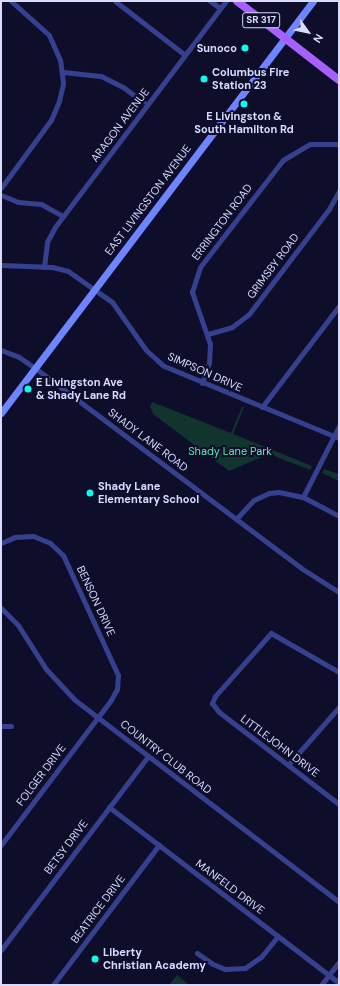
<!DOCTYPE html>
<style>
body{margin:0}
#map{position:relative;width:340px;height:986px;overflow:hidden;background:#0e0e2b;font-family:"DM Sans",sans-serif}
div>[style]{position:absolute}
.green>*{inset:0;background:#11352e}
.street>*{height:5px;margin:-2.5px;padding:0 2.5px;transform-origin:2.5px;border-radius:2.5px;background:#35418e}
.secondary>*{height:7px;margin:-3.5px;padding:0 3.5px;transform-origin:3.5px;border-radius:3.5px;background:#6f84ff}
.primary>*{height:8px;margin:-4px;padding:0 4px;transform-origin:4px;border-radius:4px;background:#a75fff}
.dots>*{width:11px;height:11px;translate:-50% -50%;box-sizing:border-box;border:2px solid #0e0e2b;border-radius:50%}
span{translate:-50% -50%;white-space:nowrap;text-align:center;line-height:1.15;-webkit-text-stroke:4px #0e0e2b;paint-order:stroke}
.shield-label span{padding:1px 3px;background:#0e0e2b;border:1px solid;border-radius:3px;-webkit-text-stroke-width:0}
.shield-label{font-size:10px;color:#d8daff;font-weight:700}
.poi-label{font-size:11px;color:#d8daff;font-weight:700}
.right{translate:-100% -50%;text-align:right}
.left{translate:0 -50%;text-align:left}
.street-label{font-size:11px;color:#d8daff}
.park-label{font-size:11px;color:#58ebad}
.frame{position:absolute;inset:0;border:2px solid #d8daff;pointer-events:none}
.north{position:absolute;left:288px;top:12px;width:40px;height:40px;-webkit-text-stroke:3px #0e0e2b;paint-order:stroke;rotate:123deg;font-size:11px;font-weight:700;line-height:16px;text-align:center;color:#d8daff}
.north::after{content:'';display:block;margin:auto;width:14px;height:18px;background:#d8daff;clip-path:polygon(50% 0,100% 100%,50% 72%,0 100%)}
</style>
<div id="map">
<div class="green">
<i style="clip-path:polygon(152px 402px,231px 433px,242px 407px,244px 407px,233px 434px,312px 466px,310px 470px,269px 454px,229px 471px,153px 414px,150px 406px)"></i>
<i style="clip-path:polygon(324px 469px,339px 474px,339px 481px,322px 473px)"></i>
<i style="clip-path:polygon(177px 975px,189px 985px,169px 985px)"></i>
</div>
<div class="street">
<i style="left:115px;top:1px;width:88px;rotate:37.6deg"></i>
<i style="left:210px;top:1px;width:12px;rotate:35deg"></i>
<i style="left:63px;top:72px;width:38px;rotate:6deg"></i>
<i style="left:101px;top:76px;width:25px;rotate:27deg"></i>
<i style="left:123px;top:87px;width:30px;rotate:37deg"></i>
<i style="left:1px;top:188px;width:84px;rotate:-53.7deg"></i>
<i style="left:51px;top:120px;width:21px;rotate:-67deg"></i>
<i style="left:59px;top:101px;width:18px;rotate:-77deg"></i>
<i style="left:63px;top:83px;width:23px;rotate:-97deg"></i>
<i style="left:60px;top:60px;width:27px;rotate:-114deg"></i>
<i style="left:49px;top:35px;width:51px;rotate:-138.2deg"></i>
<i style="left:1px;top:195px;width:18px;rotate:22deg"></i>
<i style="left:18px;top:202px;width:23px;rotate:5deg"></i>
<i style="left:41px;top:204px;width:25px;rotate:29deg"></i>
<i style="left:1px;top:265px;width:51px;rotate:2.2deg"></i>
<i style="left:52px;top:267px;width:16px;rotate:14deg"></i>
<i style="left:68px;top:271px;width:54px;rotate:35.2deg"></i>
<i style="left:112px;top:302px;width:59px;rotate:54.7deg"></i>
<i style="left:146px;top:350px;width:24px;rotate:42deg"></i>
<i style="left:164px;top:366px;width:189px;rotate:22.4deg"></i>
<i style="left:44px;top:267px;width:25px;rotate:-83deg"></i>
<i style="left:47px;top:242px;width:17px;rotate:-62deg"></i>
<i style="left:55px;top:227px;width:283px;rotate:-52.9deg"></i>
<i style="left:208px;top:334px;width:25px;rotate:-16deg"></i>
<i style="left:232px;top:327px;width:21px;rotate:-37deg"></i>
<i style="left:249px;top:314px;width:132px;rotate:-52.7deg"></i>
<i style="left:329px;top:209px;width:21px;rotate:-61deg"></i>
<i style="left:1px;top:350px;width:19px;rotate:21deg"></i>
<i style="left:19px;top:357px;width:19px;rotate:35deg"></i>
<i style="left:35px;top:368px;width:333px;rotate:36.9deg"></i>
<i style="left:301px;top:568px;width:45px;rotate:32.3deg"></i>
<i style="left:202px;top:383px;width:21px;rotate:-71deg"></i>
<i style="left:209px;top:363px;width:19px;rotate:-87deg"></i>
<i style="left:210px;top:344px;width:55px;rotate:-109.1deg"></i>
<i style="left:192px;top:292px;width:26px;rotate:-72deg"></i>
<i style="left:200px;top:267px;width:135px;rotate:-52.2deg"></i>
<i style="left:283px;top:160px;width:31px;rotate:-31deg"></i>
<i style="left:310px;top:144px;width:29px"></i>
<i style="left:262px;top:407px;width:127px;rotate:-52.7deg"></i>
<i style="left:303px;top:497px;width:80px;rotate:-63.1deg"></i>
<i style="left:236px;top:519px;width:26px;rotate:-47deg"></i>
<i style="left:254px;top:500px;width:17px;rotate:-25deg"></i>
<i style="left:269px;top:493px;width:10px;rotate:-6deg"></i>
<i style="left:279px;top:492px;width:25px;rotate:12deg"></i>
<i style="left:303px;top:497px;width:41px;rotate:27.8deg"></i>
<i style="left:1px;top:543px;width:15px;rotate:-23deg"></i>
<i style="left:15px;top:537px;width:18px;rotate:-3deg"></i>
<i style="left:33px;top:536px;width:18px;rotate:22deg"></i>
<i style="left:50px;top:543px;width:18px;rotate:43deg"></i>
<i style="left:63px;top:555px;width:132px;rotate:65.4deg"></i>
<i style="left:118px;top:675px;width:14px;rotate:94deg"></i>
<i style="left:117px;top:689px;width:13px;rotate:119deg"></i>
<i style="left:111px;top:700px;width:182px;rotate:127.2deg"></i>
<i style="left:1px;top:608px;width:24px;rotate:45deg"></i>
<i style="left:18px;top:625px;width:52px;rotate:57.5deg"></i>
<i style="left:46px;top:669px;width:42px;rotate:46.9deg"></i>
<i style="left:75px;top:700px;width:332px;rotate:37.4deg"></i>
<i style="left:339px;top:672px;width:78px;rotate:-150.2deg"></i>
<i style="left:271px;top:633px;width:84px;rotate:131.6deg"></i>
<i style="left:215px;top:696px;width:8px;rotate:113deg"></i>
<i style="left:212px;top:703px;width:11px;rotate:52deg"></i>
<i style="left:219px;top:712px;width:151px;rotate:37.5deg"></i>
<i style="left:1px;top:726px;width:10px"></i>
<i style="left:288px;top:765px;width:77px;rotate:-48.7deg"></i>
<i style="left:109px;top:807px;width:290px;rotate:37.4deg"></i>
<i style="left:1px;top:950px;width:243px;rotate:-52.8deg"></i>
<i style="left:197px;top:953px;width:19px;rotate:35deg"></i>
<i style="left:213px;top:964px;width:13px;rotate:23deg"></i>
<i style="left:225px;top:969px;width:20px;rotate:-3deg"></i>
<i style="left:245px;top:968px;width:19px;rotate:-35deg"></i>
<i style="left:261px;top:957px;width:27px;rotate:-51deg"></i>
<i style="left:53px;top:985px;width:176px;rotate:-52.9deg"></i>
<i style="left:321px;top:985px;width:29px;rotate:-52deg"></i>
</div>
<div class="secondary">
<i style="left:1px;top:413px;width:517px;rotate:-52.86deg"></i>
</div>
<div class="primary">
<i style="left:237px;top:1px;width:129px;rotate:37.8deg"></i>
</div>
<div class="dots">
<i style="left:245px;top:48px;background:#04ffed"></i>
<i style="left:204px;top:79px;background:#04ffed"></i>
<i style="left:244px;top:104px;background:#04ffed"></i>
<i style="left:28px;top:389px;background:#04ffed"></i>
<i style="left:90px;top:493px;background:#04ffed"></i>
<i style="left:95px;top:959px;background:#04ffed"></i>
</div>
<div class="shield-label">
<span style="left:261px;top:20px">SR 317</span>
</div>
<div class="poi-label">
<span class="right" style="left:237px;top:48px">Sunoco</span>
<span class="left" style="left:212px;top:79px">Columbus Fire<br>Station 23</span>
<span style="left:244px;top:123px">E Livingston &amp;<br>South Hamilton Rd</span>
<span class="left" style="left:36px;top:389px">E Livingston Ave<br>&amp; Shady Lane Rd</span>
<span class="left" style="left:98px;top:493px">Shady Lane<br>Elementary School</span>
<span class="left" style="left:103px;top:959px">Liberty<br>Christian Academy</span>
</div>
<div class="street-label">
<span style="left:120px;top:125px;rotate:-53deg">ARAGON AVENUE</span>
<span style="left:148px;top:200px;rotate:-53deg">EAST LIVINGSTON AVENUE</span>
<span style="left:222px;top:222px;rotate:-53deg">ERRINGTON ROAD</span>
<span style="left:273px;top:266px;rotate:-53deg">GRIMSBY ROAD</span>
<span style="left:205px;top:372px;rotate:24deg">SIMPSON DRIVE</span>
<span style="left:148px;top:440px;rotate:37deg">SHADY LANE ROAD</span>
<span style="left:96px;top:601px;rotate:65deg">BENSON DRIVE</span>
<span style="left:280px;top:746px;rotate:37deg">LITTLEJOHN DRIVE</span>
<span style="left:166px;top:757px;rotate:38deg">COUNTRY CLUB ROAD</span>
<span style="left:41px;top:775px;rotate:-53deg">FOLGER DRIVE</span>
<span style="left:66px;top:847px;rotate:-53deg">BETSY DRIVE</span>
<span style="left:230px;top:887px;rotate:37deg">MANFELD DRIVE</span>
<span style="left:98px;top:909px;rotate:-53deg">BEATRICE DRIVE</span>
</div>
<div class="park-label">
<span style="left:230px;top:451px">Shady Lane Park</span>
</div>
<div class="frame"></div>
<div class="north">N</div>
</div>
